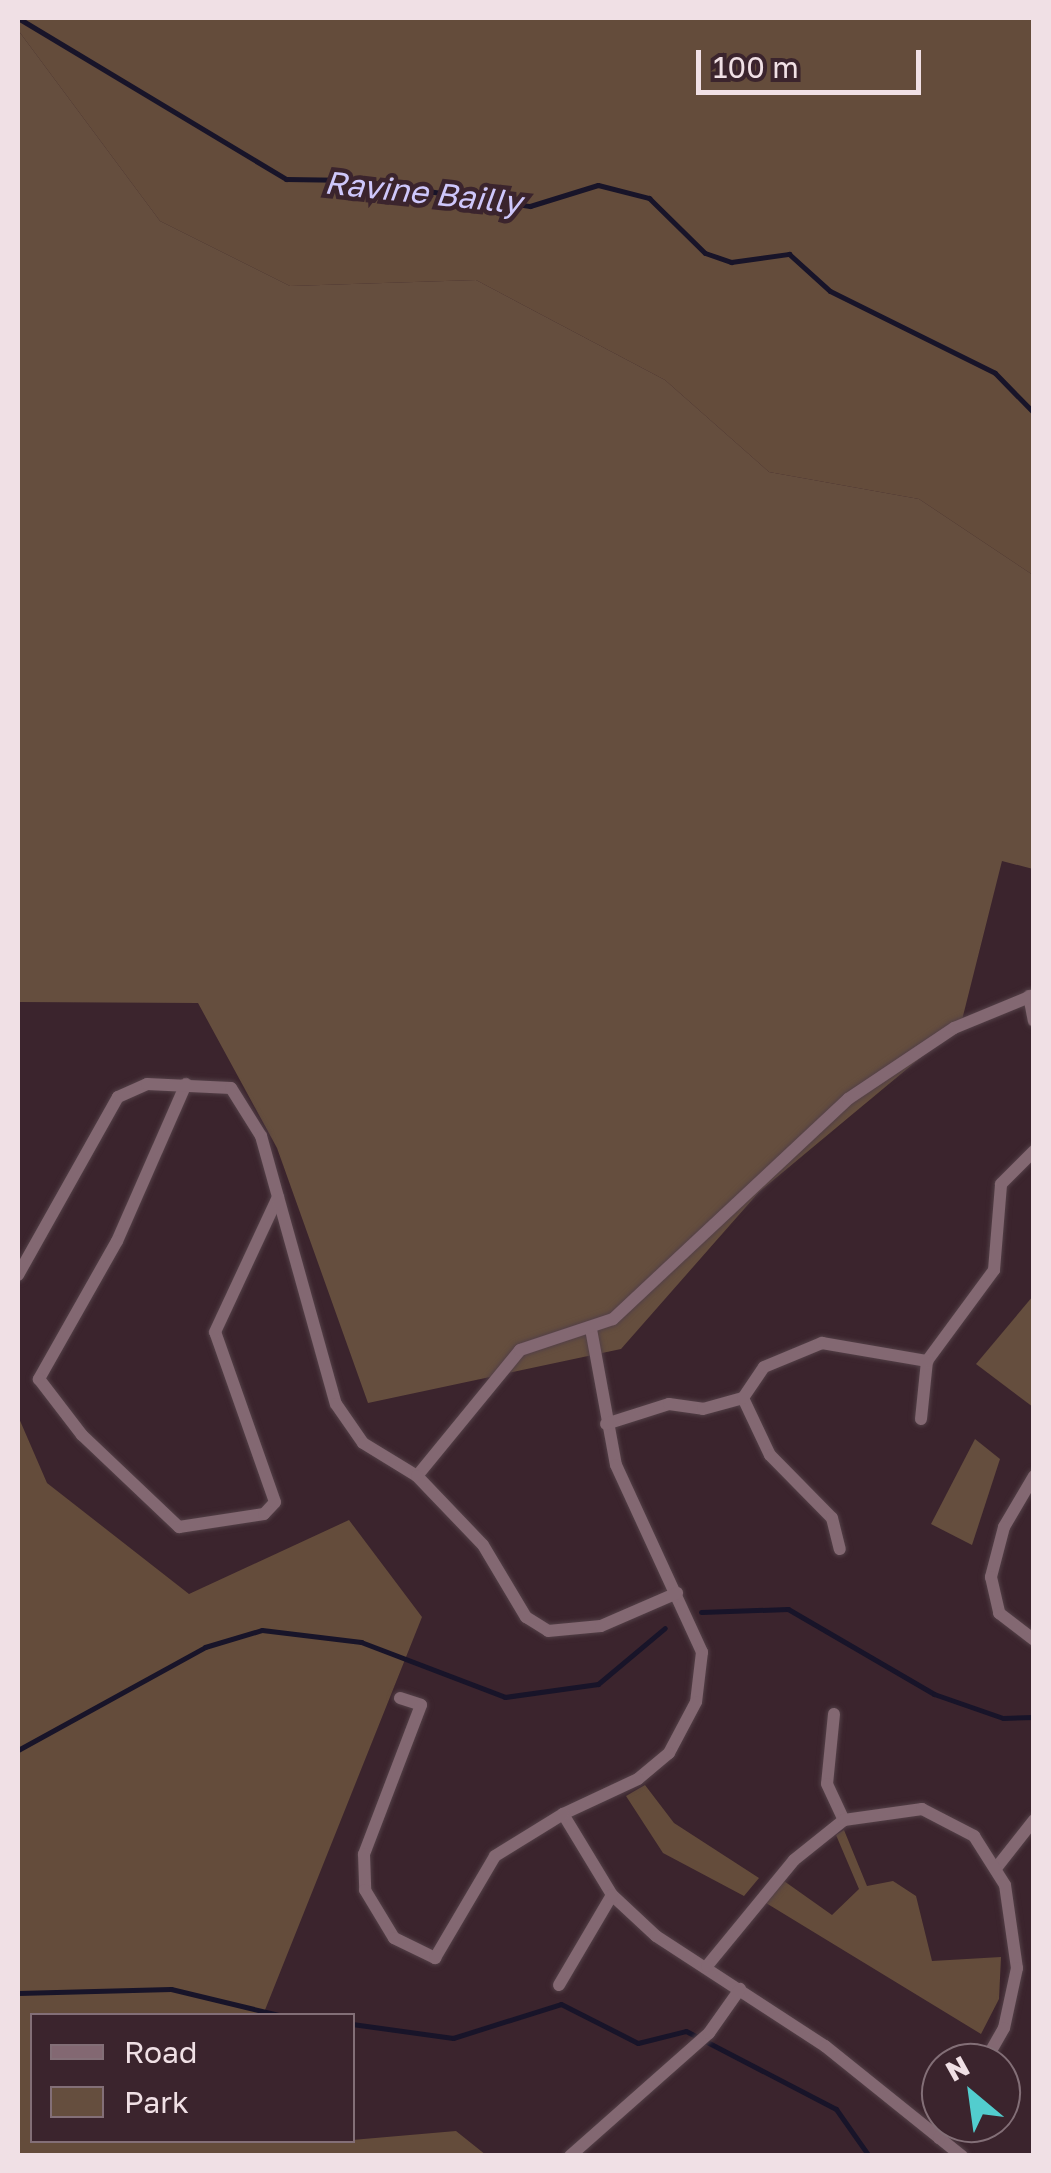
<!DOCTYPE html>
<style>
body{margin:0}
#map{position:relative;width:1051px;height:2173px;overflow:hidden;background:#3b242d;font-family:"Golos Text",sans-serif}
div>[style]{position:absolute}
.green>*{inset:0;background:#654e3e}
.forest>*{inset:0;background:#644c3b}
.stream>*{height:5px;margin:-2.5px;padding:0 2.5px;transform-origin:2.5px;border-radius:2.5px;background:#181429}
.roads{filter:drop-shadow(0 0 2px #534047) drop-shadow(0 0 2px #534047)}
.minor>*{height:12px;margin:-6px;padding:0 6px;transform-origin:6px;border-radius:6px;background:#836872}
span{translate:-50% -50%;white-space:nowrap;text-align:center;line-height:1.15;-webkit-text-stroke:9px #3b242d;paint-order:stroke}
.water-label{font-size:32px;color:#cec7fb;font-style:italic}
.frame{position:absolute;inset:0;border:20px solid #f0e0e5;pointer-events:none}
.legend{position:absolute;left:30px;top:2013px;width:325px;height:130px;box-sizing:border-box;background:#3b242d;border:2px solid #836f77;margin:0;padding:12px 18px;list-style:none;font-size:30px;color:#f0e0e5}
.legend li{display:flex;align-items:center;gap:20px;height:50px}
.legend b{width:50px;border:2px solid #836f77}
.north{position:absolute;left:921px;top:2043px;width:100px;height:100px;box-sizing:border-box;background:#3b242d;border:2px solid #836f77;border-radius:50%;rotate:331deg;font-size:28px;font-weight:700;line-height:40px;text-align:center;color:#f0e0e5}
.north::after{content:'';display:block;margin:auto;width:35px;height:45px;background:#52cdce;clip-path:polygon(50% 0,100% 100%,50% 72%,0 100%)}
.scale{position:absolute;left:696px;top:50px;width:225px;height:45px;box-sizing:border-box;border:5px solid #f0e0e5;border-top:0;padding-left:12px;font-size:30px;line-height:35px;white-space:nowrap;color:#f0e0e5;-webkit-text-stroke:8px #3b242d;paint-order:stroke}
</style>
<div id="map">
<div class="green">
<i style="clip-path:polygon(18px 30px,160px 221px,290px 286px,476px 280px,665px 380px,769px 472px,919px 499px,1033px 575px,1033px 869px,1002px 861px,961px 1024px,759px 1192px,621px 1349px,368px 1403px,277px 1148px,198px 1003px,18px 1002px)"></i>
<i style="clip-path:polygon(1033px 1296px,1033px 1407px,976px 1364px)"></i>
<i style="clip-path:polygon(975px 1439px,1000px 1459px,972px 1545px,931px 1524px)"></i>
</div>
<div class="forest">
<i style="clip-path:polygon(18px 18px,1033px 18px,1033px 575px,919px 499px,769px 472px,665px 380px,476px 280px,290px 286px,160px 221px,18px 30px)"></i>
<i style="clip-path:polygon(18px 1416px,47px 1483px,189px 1594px,349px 1520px,422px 1617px,263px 2015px,32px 2016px,32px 2140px,352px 2140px,456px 2131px,486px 2155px,18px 2155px)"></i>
<i style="clip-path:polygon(645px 1785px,674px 1823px,759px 1878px,744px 1896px,663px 1853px,626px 1796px)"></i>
<i style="clip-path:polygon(844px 1830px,867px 1886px,893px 1881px,916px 1896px,932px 1961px,1001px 1957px,999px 1999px,981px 2034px,766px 1903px,784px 1881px,832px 1915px,859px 1889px,836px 1835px)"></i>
</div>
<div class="stream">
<i style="left:18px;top:18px;width:313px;rotate:31deg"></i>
<i style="left:286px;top:179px;width:67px;rotate:0.9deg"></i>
<i style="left:353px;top:180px;width:179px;rotate:8.4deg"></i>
<i style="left:530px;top:206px;width:71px;rotate:-17.2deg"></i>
<i style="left:598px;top:185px;width:53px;rotate:14.3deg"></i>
<i style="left:649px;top:198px;width:78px;rotate:44.5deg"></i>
<i style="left:705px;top:253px;width:28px;rotate:19deg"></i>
<i style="left:731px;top:262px;width:59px;rotate:-7.9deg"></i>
<i style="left:789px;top:254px;width:55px;rotate:42.1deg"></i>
<i style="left:830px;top:291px;width:184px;rotate:26.4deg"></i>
<i style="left:995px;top:373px;width:56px;rotate:45.7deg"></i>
<i style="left:701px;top:1612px;width:87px;rotate:-2deg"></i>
<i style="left:788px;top:1609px;width:169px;rotate:30.2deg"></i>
<i style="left:934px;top:1694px;width:73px;rotate:19.2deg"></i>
<i style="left:1003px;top:1718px;width:31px;rotate:-2deg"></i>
<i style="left:18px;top:1750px;width:213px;rotate:-28.8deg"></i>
<i style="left:205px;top:1647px;width:59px;rotate:-16.6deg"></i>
<i style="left:262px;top:1630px;width:100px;rotate:6.9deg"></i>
<i style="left:361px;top:1642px;width:154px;rotate:20.9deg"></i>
<i style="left:505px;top:1697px;width:94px;rotate:-8deg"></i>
<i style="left:598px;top:1684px;width:87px;rotate:-39.9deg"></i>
<i style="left:18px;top:1993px;width:153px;rotate:-1.5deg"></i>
<i style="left:171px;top:1989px;width:115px;rotate:13.6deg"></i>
<i style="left:352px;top:2024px;width:102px;rotate:7.9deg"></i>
<i style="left:453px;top:2038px;width:113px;rotate:-17.5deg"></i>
<i style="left:561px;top:2004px;width:86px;rotate:26.9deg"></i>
<i style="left:638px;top:2043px;width:49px;rotate:-14deg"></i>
<i style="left:686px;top:2031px;width:169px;rotate:27.5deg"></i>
<i style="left:836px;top:2109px;width:57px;rotate:54.9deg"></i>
</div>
<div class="roads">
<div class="minor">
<i style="left:1029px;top:996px;width:25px;rotate:79deg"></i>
<i style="left:186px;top:1084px;width:171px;rotate:113.7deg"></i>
<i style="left:117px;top:1241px;width:159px;rotate:119.5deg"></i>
<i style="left:39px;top:1379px;width:71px;rotate:52.5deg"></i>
<i style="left:82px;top:1435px;width:134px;rotate:43.5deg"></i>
<i style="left:179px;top:1527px;width:86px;rotate:-8.7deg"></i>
<i style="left:264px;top:1514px;width:16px;rotate:-47deg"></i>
<i style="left:275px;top:1502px;width:180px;rotate:-109.4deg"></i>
<i style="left:215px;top:1332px;width:149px;rotate:-65deg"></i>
<i style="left:18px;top:1275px;width:204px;rotate:-60.7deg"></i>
<i style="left:118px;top:1097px;width:32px;rotate:-24deg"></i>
<i style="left:147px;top:1084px;width:84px;rotate:2.7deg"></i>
<i style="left:231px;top:1088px;width:57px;rotate:58deg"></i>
<i style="left:261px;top:1136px;width:278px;rotate:74.4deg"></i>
<i style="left:336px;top:1404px;width:47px;rotate:55.3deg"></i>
<i style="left:363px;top:1443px;width:63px;rotate:31.4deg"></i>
<i style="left:591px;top:1329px;width:138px;rotate:79.6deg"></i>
<i style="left:616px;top:1465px;width:206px;rotate:65.3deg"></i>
<i style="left:702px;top:1652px;width:50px;rotate:96.8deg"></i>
<i style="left:696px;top:1702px;width:58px;rotate:117.9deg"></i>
<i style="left:669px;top:1753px;width:40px;rotate:140deg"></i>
<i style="left:638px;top:1779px;width:83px;rotate:155deg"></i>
<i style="left:563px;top:1814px;width:95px;rotate:58.8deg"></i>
<i style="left:612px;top:1895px;width:60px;rotate:43deg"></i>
<i style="left:656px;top:1936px;width:202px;rotate:33.1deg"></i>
<i style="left:825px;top:2046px;width:176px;rotate:38.8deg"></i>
<i style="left:743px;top:1398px;width:63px;rotate:64.7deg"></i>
<i style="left:770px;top:1455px;width:88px;rotate:45.5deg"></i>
<i style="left:832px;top:1518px;width:32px;rotate:76deg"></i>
<i style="left:921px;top:1419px;width:58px;rotate:-84.1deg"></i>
<i style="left:927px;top:1361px;width:113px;rotate:-53.6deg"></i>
<i style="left:994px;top:1270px;width:86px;rotate:-85.3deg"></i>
<i style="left:1001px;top:1184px;width:47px;rotate:-45deg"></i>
<i style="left:606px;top:1424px;width:66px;rotate:-17.6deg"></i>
<i style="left:669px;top:1404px;width:34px;rotate:8deg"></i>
<i style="left:703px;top:1409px;width:41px;rotate:-15.4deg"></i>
<i style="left:743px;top:1398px;width:37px;rotate:-56deg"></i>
<i style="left:764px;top:1367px;width:63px;rotate:-22.5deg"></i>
<i style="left:822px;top:1343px;width:107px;rotate:9.7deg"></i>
<i style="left:417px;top:1476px;width:163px;rotate:-50.7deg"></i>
<i style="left:520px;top:1350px;width:98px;rotate:-18.4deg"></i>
<i style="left:613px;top:1319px;width:322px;rotate:-43.1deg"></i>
<i style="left:848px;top:1099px;width:128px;rotate:-33.8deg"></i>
<i style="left:954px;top:1028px;width:87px;rotate:-22.4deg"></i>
<i style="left:417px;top:1476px;width:95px;rotate:46.3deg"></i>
<i style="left:483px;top:1545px;width:84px;rotate:59.2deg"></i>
<i style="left:526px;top:1617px;width:26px;rotate:32deg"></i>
<i style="left:548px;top:1631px;width:53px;rotate:-5.4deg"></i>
<i style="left:601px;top:1626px;width:83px;rotate:-23.5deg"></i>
<i style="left:1034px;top:1476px;width:59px;rotate:120.5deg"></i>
<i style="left:1004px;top:1527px;width:52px;rotate:104.6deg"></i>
<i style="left:991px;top:1577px;width:37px;rotate:77deg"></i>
<i style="left:999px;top:1613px;width:44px;rotate:37.6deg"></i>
<i style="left:400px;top:1698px;width:22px;rotate:18deg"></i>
<i style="left:421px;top:1705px;width:160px;rotate:110.9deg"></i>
<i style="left:364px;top:1854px;width:36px;rotate:88deg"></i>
<i style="left:365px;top:1890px;width:56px;rotate:58.9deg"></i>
<i style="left:394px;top:1938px;width:46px;rotate:26deg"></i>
<i style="left:435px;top:1958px;width:118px;rotate:-59.5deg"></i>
<i style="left:495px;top:1856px;width:80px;rotate:-31.7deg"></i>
<i style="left:834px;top:1714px;width:70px;rotate:95.7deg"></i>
<i style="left:827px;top:1784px;width:40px;rotate:65deg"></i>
<i style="left:997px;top:1867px;width:60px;rotate:-51.8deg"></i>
<i style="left:707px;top:1966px;width:137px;rotate:-50.6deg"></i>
<i style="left:794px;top:1860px;width:64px;rotate:-38.7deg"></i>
<i style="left:844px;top:1820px;width:79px;rotate:-8deg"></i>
<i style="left:922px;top:1809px;width:59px;rotate:27.4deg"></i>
<i style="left:974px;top:1836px;width:58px;rotate:57.7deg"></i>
<i style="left:1005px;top:1885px;width:84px;rotate:81.8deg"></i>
<i style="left:1017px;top:1968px;width:61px;rotate:102.2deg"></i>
<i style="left:1004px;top:2028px;width:40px;rotate:119.7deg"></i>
<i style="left:559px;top:1985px;width:104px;rotate:-59.5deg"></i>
<i style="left:939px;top:2138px;width:17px;rotate:-59deg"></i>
<i style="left:570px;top:2156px;width:186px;rotate:-41.5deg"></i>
<i style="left:709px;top:2033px;width:54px;rotate:-54.8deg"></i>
</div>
</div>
<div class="water-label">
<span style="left:423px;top:192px;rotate:6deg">Ravine Bailly</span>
</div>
<div class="frame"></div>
<ul class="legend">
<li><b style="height:12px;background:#836872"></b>Road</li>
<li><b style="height:28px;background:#654e3e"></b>Park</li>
</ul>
<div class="north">N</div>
<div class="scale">100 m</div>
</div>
